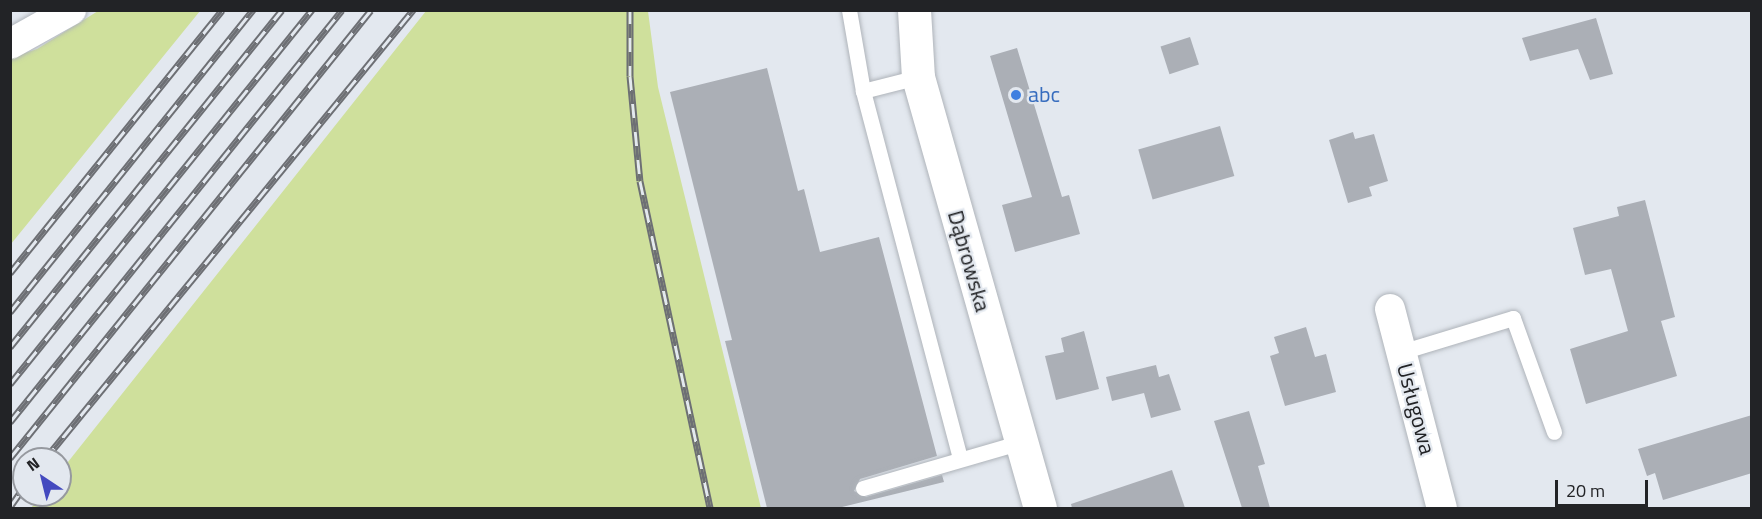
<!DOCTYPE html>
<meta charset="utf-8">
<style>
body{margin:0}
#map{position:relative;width:1762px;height:519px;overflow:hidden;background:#e3e8ef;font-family:"Titillium Web",sans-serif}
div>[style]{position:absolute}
.green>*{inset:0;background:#cfe09c}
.building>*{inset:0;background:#abafb6;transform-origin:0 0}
.roads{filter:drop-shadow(0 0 2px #afb4ba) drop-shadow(0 0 2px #afb4ba)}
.service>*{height:15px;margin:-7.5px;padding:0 7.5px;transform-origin:7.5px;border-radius:7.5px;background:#fff}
.minor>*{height:30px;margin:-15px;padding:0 15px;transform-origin:15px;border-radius:15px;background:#fff}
.tertiary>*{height:33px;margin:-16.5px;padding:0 16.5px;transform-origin:16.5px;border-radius:16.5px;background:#fff}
.rail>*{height:7px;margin-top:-3.5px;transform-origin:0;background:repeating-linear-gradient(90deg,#e3e8ef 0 14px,#6d6f74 0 28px);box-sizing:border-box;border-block:2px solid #6d6f74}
.dots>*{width:16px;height:16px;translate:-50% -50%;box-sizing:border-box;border:3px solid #e3e8ef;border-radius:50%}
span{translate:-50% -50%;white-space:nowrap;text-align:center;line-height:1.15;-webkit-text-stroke:4.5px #e3e8ef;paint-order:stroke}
.shop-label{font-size:22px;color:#366cbe}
.left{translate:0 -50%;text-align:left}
.street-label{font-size:22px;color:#222326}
.frame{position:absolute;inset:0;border:12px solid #222326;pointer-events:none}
.north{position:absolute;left:12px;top:447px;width:60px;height:60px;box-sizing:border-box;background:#e3e8ef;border:2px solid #96999f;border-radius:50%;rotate:325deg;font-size:16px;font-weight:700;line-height:24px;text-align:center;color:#222326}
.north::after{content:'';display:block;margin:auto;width:21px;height:27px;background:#444abf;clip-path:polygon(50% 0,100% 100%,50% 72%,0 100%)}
.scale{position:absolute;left:1555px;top:480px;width:93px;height:27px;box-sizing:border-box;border:3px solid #222326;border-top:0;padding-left:8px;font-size:18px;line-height:21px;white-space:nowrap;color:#222326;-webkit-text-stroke:4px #e3e8ef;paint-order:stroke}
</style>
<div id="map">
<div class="green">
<i style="clip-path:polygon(98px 11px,200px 11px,11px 244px,10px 58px,37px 49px)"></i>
<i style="clip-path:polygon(426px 11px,648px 11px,658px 87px,761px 508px,31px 508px,42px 495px,60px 495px,60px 472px)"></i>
</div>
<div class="building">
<i style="clip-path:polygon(1596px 18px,1613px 74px,1590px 80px,1578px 49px,1530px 61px,1522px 38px)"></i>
<i style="left:1190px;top:37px;width:29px;height:31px;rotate:72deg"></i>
<i style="clip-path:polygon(1017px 48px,1062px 197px,1069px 195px,1080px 234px,1015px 252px,1002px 205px,1032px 197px,990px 56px)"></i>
<i style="clip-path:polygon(767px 68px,798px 191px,804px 189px,820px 252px,879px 237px,937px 456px,860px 479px,854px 491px,866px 497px,942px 475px,944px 482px,838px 508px,767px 508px,725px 341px,732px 340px,670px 92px)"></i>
<i style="left:1220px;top:126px;width:52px;height:85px;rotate:74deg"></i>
<i style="clip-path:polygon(1353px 132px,1355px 139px,1374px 134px,1388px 181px,1369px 187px,1372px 196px,1348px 203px,1329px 140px)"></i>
<i style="clip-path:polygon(1645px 200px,1675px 317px,1661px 321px,1677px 376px,1586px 404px,1570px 349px,1628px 331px,1611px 269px,1585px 275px,1573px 228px,1619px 216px,1617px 207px)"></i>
<i style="clip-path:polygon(1306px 327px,1315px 357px,1326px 354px,1336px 392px,1285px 406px,1270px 356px,1279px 353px,1274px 337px)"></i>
<i style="clip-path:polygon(1084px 331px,1099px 389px,1056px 400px,1045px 356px,1064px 352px,1061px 338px)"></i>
<i style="clip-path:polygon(1156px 365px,1159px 377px,1169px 374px,1181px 410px,1151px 418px,1144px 393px,1112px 401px,1106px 377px)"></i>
<i style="clip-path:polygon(1249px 411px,1265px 464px,1258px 466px,1270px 508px,1242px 508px,1214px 421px)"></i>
<i style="clip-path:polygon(1752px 415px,1752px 473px,1663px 500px,1655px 473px,1647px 476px,1638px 449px)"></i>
<i style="clip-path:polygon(1172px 470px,1185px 508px,1072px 508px,1071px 504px)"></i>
</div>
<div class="roads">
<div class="service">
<i style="left:849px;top:10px;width:82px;rotate:80.2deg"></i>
<i style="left:918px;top:77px;width:57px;rotate:165.7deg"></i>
<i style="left:863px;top:91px;width:380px;rotate:75.2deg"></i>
<i style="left:1401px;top:352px;width:117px;rotate:-16.9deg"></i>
<i style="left:1513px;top:318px;width:121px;rotate:70.2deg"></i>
<i style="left:863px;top:488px;width:165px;rotate:-16.2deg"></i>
</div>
<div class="minor">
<i style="left:10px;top:44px;width:70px;rotate:-29.1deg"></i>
<i style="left:1390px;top:309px;width:206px;rotate:75.4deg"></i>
</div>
<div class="tertiary">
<i style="left:914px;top:10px;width:67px;rotate:86.6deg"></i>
<i style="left:918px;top:77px;width:448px;rotate:74.2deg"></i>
</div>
</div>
<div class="rail">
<i style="left:630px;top:10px;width:66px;rotate:90deg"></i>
<i style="left:630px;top:76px;width:105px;rotate:84.6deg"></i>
<i style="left:640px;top:181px;width:334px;rotate:77.9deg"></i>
<i style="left:10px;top:273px;width:338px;rotate:-51.1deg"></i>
<i style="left:10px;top:312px;width:388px;rotate:-51.2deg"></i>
<i style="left:10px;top:347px;width:433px;rotate:-51.1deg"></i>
<i style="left:10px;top:384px;width:481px;rotate:-51.1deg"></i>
<i style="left:10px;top:422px;width:529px;rotate:-51.14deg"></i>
<i style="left:10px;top:458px;width:575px;rotate:-51.14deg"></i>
<i style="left:45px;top:459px;width:581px;rotate:-50.66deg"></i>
<i style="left:10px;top:507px;width:24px;rotate:-55deg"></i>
</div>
<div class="dots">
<i style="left:1016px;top:95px;background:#3f7fe0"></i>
</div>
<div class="shop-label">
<span class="left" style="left:1028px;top:95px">abc</span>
</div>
<div class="street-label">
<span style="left:969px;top:261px;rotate:74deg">Dąbrowska</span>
<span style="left:1416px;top:409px;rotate:75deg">Usługowa</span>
</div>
<div class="frame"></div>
<div class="north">N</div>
<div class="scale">20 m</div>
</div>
